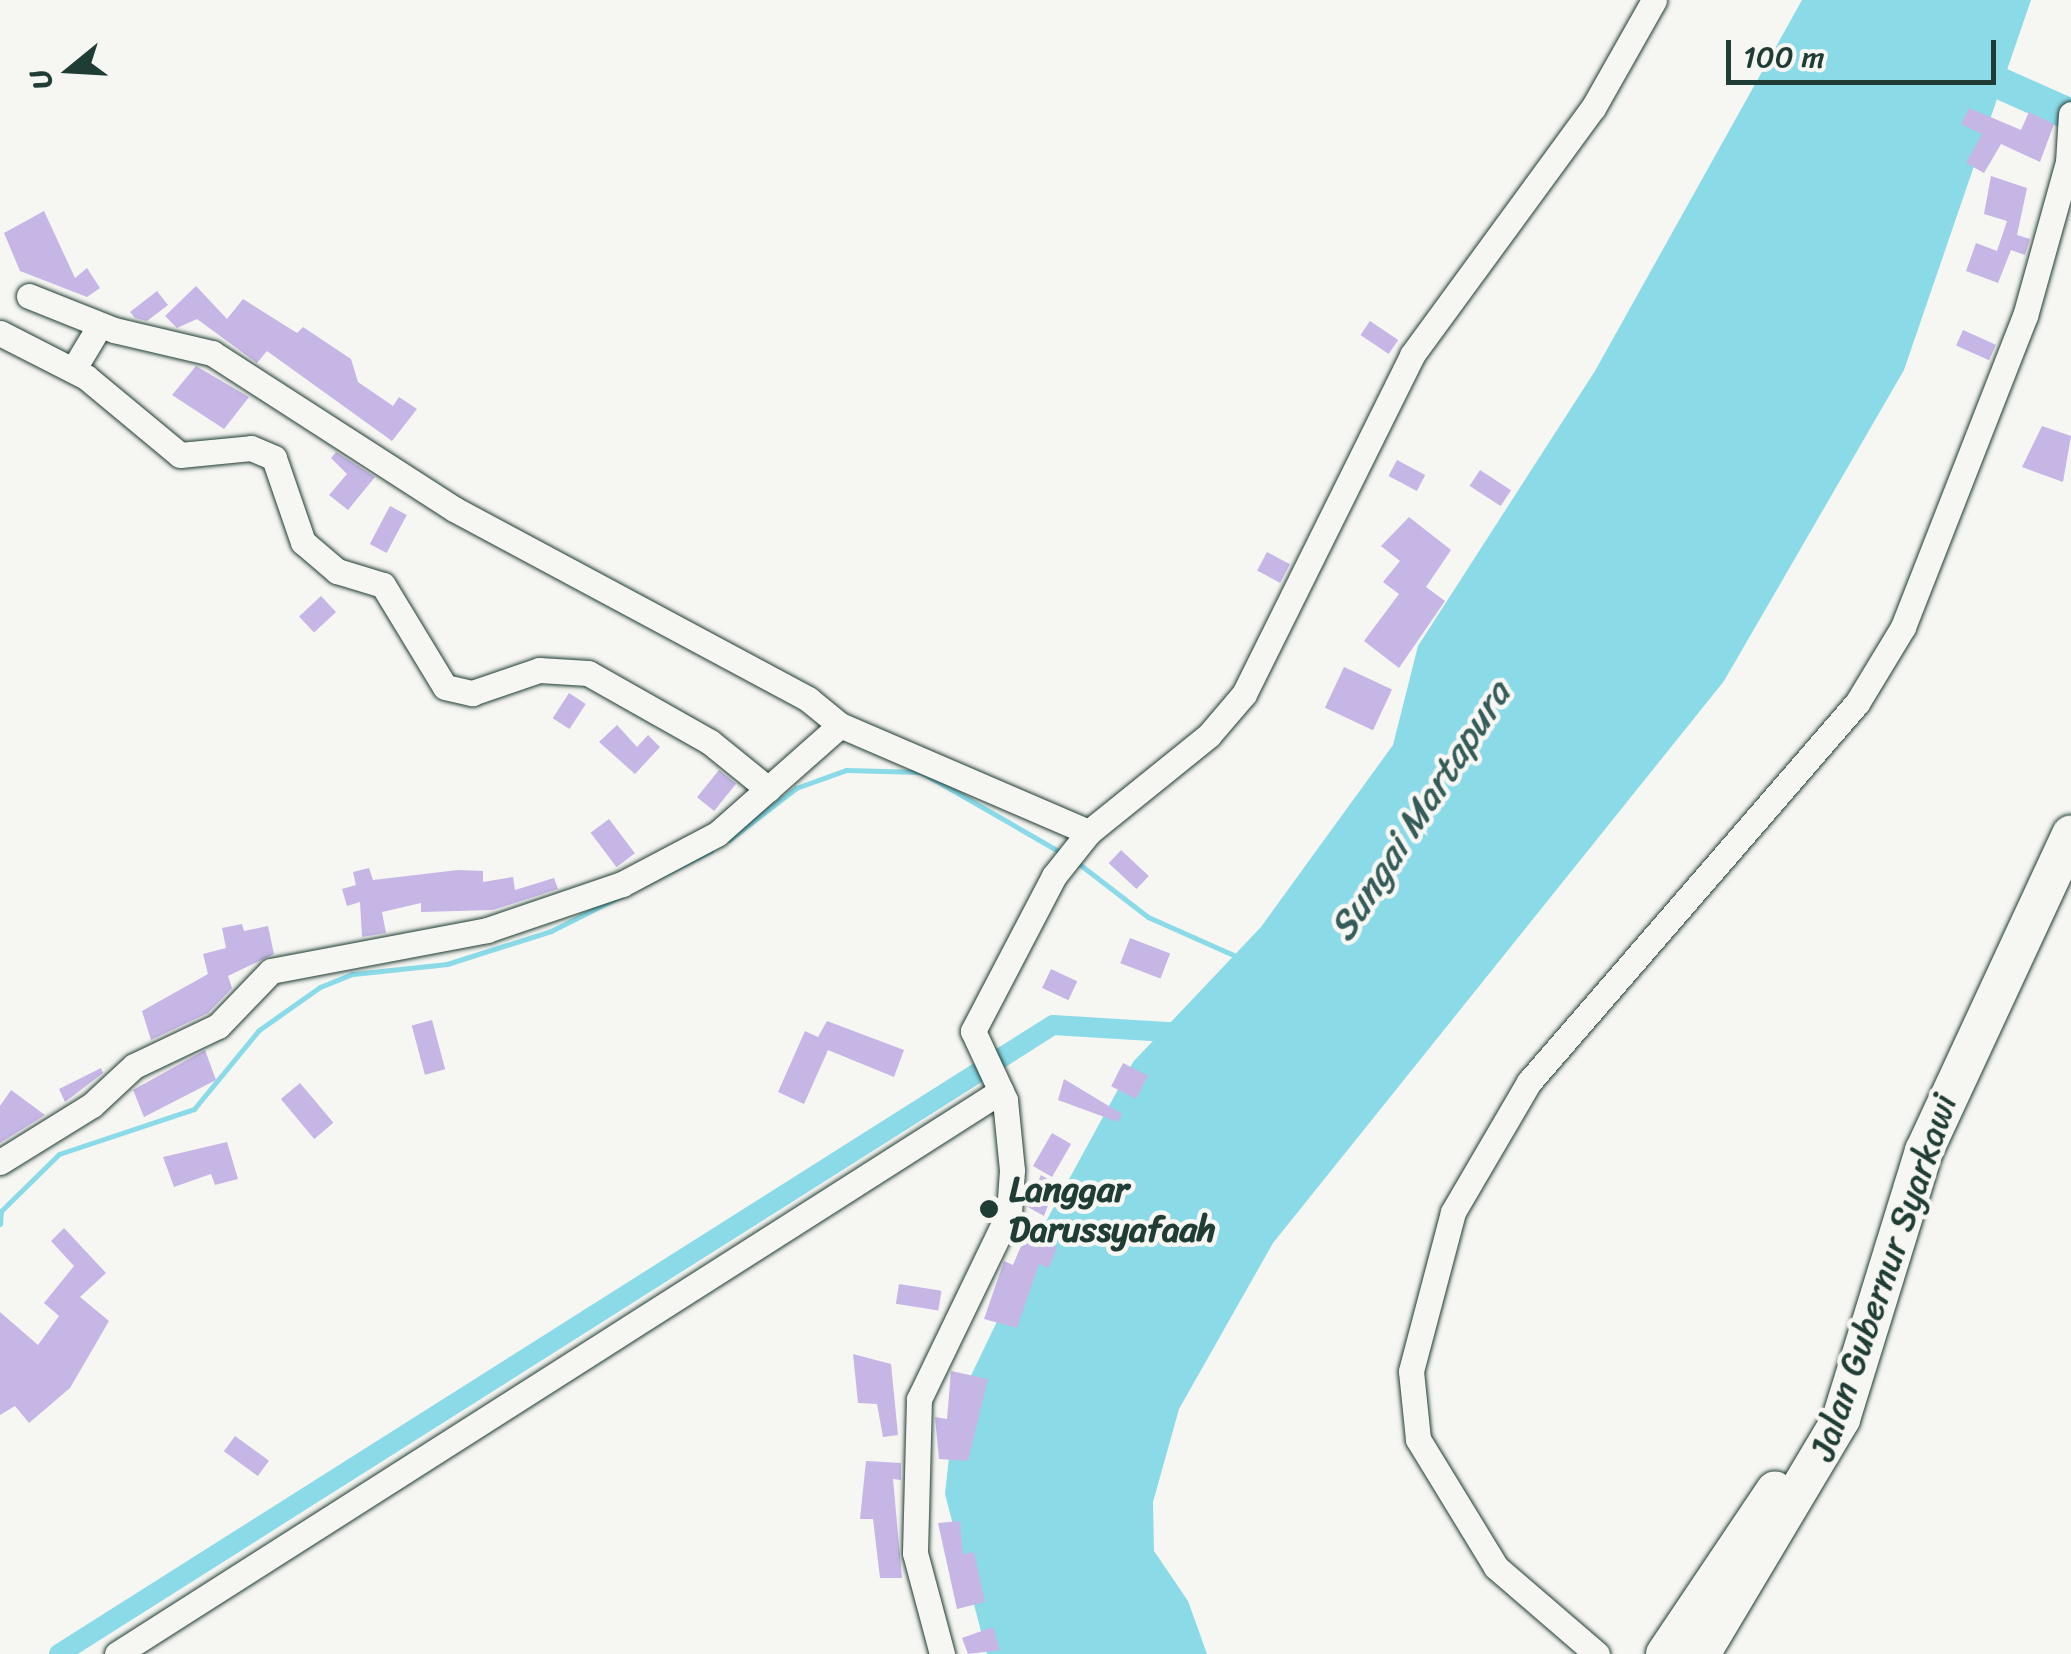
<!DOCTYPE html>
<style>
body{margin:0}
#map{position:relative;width:2071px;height:1654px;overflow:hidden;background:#f6f6f2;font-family:Sriracha,sans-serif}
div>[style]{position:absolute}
.water>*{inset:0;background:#8bdae8}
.stream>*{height:5px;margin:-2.5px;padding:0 2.5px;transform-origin:2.5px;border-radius:2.5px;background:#8bdae8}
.canal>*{height:20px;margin:-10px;padding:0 10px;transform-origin:10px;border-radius:10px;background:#8bdae8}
.river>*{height:32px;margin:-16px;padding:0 16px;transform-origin:16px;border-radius:16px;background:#8bdae8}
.building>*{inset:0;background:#c6b6e6;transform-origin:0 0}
.roads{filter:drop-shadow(0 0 2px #1f3d34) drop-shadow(0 0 2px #1f3d34)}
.minor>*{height:25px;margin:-12.5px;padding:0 12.5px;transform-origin:12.5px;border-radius:12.5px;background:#f6f6f2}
.highway>*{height:38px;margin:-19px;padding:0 19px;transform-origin:19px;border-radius:19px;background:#f6f6f2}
.dots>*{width:28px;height:28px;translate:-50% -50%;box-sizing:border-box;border:5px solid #f6f6f2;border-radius:50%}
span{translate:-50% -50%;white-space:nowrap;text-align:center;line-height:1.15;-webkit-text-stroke:9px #f6f6f2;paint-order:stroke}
.poi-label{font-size:35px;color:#1f3d34;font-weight:700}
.left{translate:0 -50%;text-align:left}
.street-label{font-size:35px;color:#1f3d34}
.water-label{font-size:38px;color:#355c58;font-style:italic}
.north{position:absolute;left:20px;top:20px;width:100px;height:100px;-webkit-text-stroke:8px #f6f6f2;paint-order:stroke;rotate:252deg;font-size:28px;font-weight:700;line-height:40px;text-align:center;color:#1f3d34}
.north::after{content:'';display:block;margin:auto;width:35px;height:45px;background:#1f3d34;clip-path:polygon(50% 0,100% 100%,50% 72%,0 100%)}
.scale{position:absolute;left:1726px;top:40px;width:270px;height:45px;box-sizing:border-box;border:5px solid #1f3d34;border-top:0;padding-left:12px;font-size:30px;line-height:35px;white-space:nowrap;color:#1f3d34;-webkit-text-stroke:8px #f6f6f2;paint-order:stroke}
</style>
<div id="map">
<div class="water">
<i style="clip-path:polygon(1802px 0,2031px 0,1904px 370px,1724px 681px,1273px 1243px,1179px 1409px,1153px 1502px,1154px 1551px,1188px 1601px,1207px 1654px,987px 1654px,945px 1494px,954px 1411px,1038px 1236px,1133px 1062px,1261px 927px,1393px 745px,1418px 646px,1595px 371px)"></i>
</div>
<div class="stream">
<i style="left:729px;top:840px;width:85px;rotate:-37.8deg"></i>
<i style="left:796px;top:788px;width:53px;rotate:-19.8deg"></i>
<i style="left:846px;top:770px;width:75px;rotate:1.5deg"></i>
<i style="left:921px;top:772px;width:160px;rotate:29.9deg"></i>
<i style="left:1074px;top:860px;width:93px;rotate:37.6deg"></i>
<i style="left:1148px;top:917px;width:101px;rotate:24deg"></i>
<i style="left:0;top:1224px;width:13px;rotate:-86deg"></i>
<i style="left:1px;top:1211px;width:81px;rotate:-44.5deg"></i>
<i style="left:59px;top:1154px;width:142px;rotate:-18.4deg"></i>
<i style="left:194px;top:1109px;width:102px;rotate:-50.6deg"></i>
<i style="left:259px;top:1030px;width:75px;rotate:-35.2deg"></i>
<i style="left:320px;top:987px;width:35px;rotate:-22deg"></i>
<i style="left:353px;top:974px;width:95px;rotate:-6.1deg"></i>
<i style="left:447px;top:964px;width:109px;rotate:-17.6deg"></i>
<i style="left:551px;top:931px;width:179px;rotate:-26.6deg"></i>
</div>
<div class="canal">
<i style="left:59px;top:1654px;width:1176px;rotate:-32.33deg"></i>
<i style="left:1053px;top:1025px;width:131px;rotate:3.5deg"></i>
</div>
<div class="river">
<i style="left:1961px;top:66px;width:120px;rotate:24deg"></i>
</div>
<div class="building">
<i style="clip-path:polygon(1969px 108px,2021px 130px,2029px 112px,2054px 124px,2040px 162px,2001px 144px,1984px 173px,1966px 163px,1982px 134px,1961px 124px)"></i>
<i style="clip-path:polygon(1991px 176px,2027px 188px,2017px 235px,2030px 239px,2025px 255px,2011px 250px,1998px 283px,1966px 271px,1976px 243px,1997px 251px,2007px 221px,1984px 214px)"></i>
<i style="clip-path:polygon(44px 211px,75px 278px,87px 268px,100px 288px,87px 297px,20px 271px,4px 233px)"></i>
<i style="clip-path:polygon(196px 286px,227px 319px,243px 299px,297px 333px,303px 327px,351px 359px,358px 382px,393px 406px,399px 397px,417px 409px,392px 441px,267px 351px,257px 363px,197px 319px,177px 328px,165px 316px)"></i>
<i style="clip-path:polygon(157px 291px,168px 305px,147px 321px,135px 318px,130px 312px)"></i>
<i style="left:1370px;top:321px;width:34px;height:17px;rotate:34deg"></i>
<i style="left:1963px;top:330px;width:36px;height:17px;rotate:24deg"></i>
<i style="clip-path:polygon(196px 366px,249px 397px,224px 429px,172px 395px)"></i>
<i style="clip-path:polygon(2042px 426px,2071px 436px,2063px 482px,2022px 467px)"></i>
<i style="clip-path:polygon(336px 452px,375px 477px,348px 510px,329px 495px,347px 474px,331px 458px)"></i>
<i style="left:1397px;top:460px;width:32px;height:18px;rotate:28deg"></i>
<i style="left:1480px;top:470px;width:37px;height:19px;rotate:33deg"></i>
<i style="left:390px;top:506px;width:19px;height:43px;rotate:28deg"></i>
<i style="clip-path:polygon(1409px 517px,1451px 550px,1426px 587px,1445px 601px,1399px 668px,1364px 641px,1399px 594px,1383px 582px,1400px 561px,1381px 546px)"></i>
<i style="left:1267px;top:552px;width:26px;height:21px;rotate:28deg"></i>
<i style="left:321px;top:596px;width:22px;height:30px;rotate:47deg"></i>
<i style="left:1344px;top:667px;width:53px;height:45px;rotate:25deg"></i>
<i style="left:569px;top:693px;width:20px;height:30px;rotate:33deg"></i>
<i style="clip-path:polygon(617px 725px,637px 747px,648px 735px,660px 747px,635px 774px,599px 742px)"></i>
<i style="left:719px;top:770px;width:22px;height:35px;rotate:39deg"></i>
<i style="left:609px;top:819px;width:43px;height:23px;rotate:53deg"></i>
<i style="left:1121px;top:850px;width:38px;height:18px;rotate:43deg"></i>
<i style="clip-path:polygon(369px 868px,373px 880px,458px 870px,483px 871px,483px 882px,513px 877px,515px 890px,554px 878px,558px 889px,493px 910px,421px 912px,421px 903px,382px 912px,386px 933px,362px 937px,360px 902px,347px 906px,342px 889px,356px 885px,353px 872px)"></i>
<i style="clip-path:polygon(242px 924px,244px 931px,268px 926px,274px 954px,228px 976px,232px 988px,208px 1013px,151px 1040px,142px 1011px,208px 974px,203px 954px,226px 948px,222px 928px)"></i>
<i style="left:1130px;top:938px;width:43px;height:27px;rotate:21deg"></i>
<i style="left:1051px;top:969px;width:29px;height:21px;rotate:25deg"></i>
<i style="left:432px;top:1020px;width:51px;height:21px;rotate:75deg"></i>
<i style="clip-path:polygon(827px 1021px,904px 1050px,894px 1077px,828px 1050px,804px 1104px,778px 1092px,805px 1031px,818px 1037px)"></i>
<i style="clip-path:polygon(205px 1050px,216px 1080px,144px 1117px,133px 1090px)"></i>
<i style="left:1123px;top:1063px;width:28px;height:26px;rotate:27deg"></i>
<i style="clip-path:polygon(101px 1068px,103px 1073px,65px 1102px,59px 1089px)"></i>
<i style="clip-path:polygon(1064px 1079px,1122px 1114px,1118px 1122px,1058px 1100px)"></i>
<i style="left:300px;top:1083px;width:52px;height:25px;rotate:50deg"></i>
<i style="clip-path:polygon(11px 1090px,45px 1115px,0 1143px,0 1106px)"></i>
<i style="left:1052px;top:1133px;width:22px;height:38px;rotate:30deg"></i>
<i style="clip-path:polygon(227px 1142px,238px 1179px,215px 1185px,211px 1174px,174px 1187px,163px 1157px)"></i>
<i style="clip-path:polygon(1041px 1175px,1056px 1184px,1044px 1216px,1026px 1206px)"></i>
<i style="clip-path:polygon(64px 1228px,106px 1273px,80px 1297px,109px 1321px,70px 1388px,29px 1423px,15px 1406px,0 1415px,0 1312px,38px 1345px,59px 1316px,44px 1303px,74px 1266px,51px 1241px)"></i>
<i style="clip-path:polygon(1026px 1234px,1057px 1247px,1049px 1268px,1039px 1264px,1017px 1328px,984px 1319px,1004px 1261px,1013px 1265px)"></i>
<i style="left:899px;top:1284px;width:43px;height:20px;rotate:9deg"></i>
<i style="clip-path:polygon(853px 1354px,891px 1364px,898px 1435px,883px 1437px,877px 1404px,858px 1403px)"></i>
<i style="clip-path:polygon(951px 1371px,988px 1379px,968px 1461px,939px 1459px,935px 1417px,947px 1419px)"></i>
<i style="left:235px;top:1436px;width:42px;height:19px;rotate:36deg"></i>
<i style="clip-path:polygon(866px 1461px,901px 1463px,901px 1480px,893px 1479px,902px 1578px,880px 1578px,873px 1519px,860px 1519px)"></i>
<i style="clip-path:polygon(960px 1521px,963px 1554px,974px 1552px,985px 1602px,957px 1609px,938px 1523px)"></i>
<i style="clip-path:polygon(993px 1627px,1000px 1650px,968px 1654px,962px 1638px)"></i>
</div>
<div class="roads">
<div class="minor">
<i style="left:29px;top:296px;width:92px;rotate:21.8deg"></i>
<i style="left:114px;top:330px;width:101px;rotate:13.2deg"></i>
<i style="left:212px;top:353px;width:288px;rotate:32.8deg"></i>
<i style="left:454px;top:509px;width:402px;rotate:28.2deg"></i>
<i style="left:808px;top:699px;width:41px;rotate:39.1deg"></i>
<i style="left:0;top:333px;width:97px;rotate:27.1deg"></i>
<i style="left:86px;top:377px;width:122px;rotate:39.7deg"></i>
<i style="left:180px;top:455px;width:71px;rotate:-5.6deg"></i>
<i style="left:251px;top:448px;width:25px;rotate:23deg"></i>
<i style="left:274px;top:458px;width:89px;rotate:71deg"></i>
<i style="left:303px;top:542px;width:45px;rotate:40.5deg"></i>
<i style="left:337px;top:571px;width:48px;rotate:16.9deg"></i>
<i style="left:383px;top:585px;width:119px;rotate:58.7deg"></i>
<i style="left:445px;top:687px;width:28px;rotate:13deg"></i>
<i style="left:472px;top:693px;width:71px;rotate:-18.9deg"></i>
<i style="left:539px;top:670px;width:49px;rotate:3.5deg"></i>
<i style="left:588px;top:673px;width:140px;rotate:29.5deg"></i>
<i style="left:710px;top:742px;width:75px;rotate:39deg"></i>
<i style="left:73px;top:370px;width:52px;rotate:-59deg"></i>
<i style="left:1089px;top:832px;width:154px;rotate:-38.9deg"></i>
<i style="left:1209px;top:735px;width:54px;rotate:-49.5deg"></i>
<i style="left:1244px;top:694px;width:378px;rotate:-63.6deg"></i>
<i style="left:1412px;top:355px;width:306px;rotate:-53.8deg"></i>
<i style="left:1593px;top:108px;width:124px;rotate:-60.5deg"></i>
<i style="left:0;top:1162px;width:108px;rotate:-31.8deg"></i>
<i style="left:92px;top:1105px;width:57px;rotate:-42.9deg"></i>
<i style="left:134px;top:1066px;width:93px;rotate:-25.5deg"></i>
<i style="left:218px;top:1026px;width:76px;rotate:-46.1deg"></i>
<i style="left:271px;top:971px;width:220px;rotate:-10.7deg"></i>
<i style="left:487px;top:930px;width:143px;rotate:-18.8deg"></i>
<i style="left:622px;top:884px;width:107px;rotate:-27.8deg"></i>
<i style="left:717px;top:834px;width:164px;rotate:-41.5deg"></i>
<i style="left:840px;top:725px;width:271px;rotate:23.3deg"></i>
<i style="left:1089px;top:832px;width:56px;rotate:128.5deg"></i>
<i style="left:1054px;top:876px;width:175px;rotate:117.6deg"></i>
<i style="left:973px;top:1031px;width:76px;rotate:65.1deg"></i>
<i style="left:1005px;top:1100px;width:70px;rotate:84.3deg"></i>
<i style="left:1012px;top:1170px;width:43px;rotate:94deg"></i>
<i style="left:1009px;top:1213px;width:207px;rotate:115.8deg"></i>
<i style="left:919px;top:1399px;width:154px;rotate:91.5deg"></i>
<i style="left:915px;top:1553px;width:105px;rotate:75deg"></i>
<i style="left:117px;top:1654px;width:1048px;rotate:-32.49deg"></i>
<i style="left:1597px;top:1654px;width:133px;rotate:-139.3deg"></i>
<i style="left:1496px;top:1567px;width:150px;rotate:-121.4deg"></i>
<i style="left:1418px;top:1439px;width:68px;rotate:-95.9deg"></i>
<i style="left:1411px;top:1371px;width:164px;rotate:-75.2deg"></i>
<i style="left:1453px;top:1212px;width:151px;rotate:-59.7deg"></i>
<i style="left:1529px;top:1082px;width:501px;rotate:-49.13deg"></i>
<i style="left:1857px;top:703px;width:89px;rotate:-58.8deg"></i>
<i style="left:1903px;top:627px;width:334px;rotate:-68.6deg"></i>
<i style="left:2025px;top:316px;width:160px;rotate:-74.4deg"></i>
<i style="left:2068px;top:162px;width:48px;rotate:-86.4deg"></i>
</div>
<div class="highway">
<i style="left:1665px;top:1654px;width:197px;rotate:-56.1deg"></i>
<i style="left:1701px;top:1654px;width:274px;rotate:-59.2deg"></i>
<i style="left:1841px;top:1419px;width:281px;rotate:-72.8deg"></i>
<i style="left:1924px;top:1151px;width:349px;rotate:-65.1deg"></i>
</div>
</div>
<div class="dots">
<i style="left:989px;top:1209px;background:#1f3d34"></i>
</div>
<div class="poi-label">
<span class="left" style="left:1009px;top:1209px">Langgar<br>Darussyafaah</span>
</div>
<div class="street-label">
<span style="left:1883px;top:1277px;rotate:-71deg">Jalan Gubernur Syarkawi</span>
</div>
<div class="water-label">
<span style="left:1420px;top:811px;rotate:-57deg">Sungai Martapura</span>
</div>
<div class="north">U</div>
<div class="scale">100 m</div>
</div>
